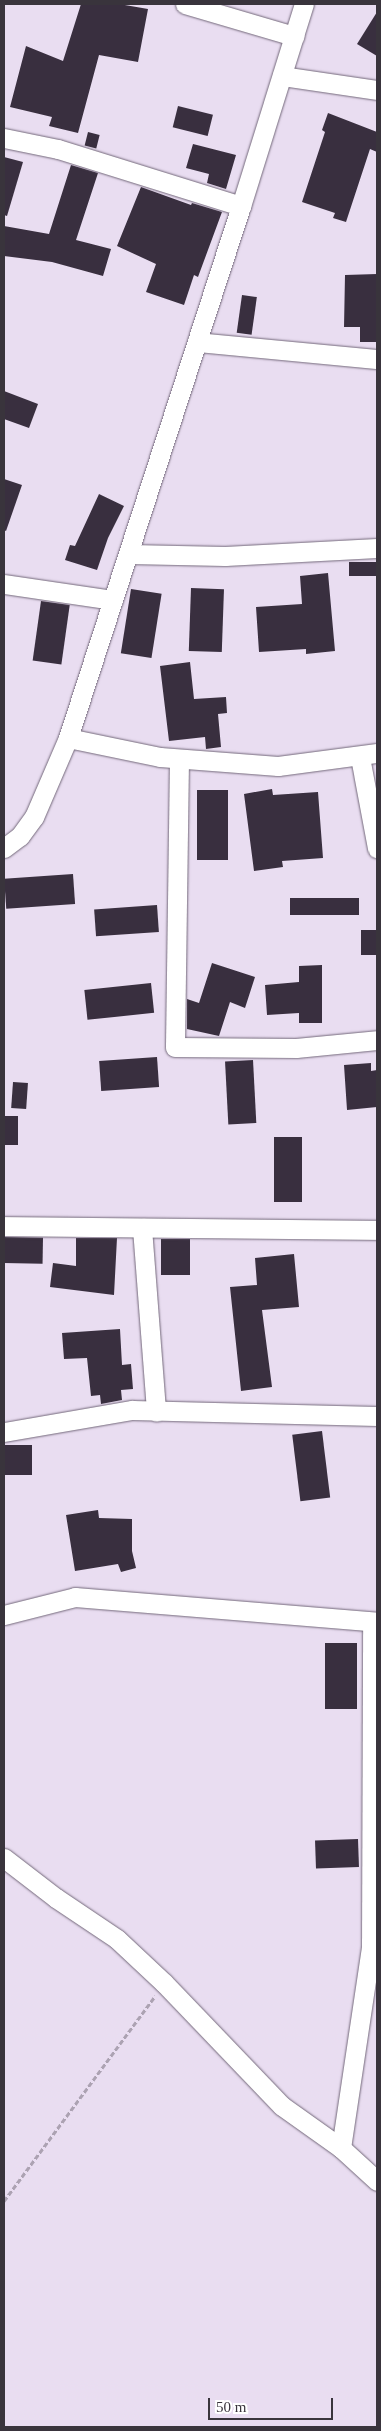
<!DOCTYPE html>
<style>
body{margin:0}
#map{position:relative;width:381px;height:2431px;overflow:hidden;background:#e9ddf1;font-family:Georgia,serif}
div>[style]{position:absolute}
.building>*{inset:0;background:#392f3f;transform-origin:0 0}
.path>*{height:3px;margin-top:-1.5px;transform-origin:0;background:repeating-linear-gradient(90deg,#aca2b2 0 5px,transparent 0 7.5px)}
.roads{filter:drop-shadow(0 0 1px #73687a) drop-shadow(0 0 1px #73687a)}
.minor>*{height:19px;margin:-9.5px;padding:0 9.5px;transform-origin:9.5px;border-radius:9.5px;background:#fff}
span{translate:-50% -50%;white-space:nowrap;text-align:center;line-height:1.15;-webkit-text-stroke:5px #fff;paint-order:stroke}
.frame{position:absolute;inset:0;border:5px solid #39343c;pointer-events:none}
.scale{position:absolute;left:208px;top:2398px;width:125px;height:22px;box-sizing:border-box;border:2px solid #39343c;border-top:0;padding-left:6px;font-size:15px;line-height:18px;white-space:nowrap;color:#39343c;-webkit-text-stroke:4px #fff;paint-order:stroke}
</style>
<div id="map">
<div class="building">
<i style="clip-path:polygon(81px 4px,119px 4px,148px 9px,138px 62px,99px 55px,78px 133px,49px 126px,52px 117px,10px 107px,26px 46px,63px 61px)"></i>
<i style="clip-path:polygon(377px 12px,377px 56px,357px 44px)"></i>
<i style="left:178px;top:106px;width:36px;height:22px;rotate:14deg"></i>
<i style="clip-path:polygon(328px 113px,377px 132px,377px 152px,370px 149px,346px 222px,333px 218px,335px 213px,302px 202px,325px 132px,322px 130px)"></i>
<i style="left:88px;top:132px;width:12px;height:14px;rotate:14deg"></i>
<i style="clip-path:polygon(193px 144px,236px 155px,226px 189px,207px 183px,209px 174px,186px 168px)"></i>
<i style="clip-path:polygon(4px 157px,23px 162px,7px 216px,4px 215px)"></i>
<i style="clip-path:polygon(71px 165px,98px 173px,76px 240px,111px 249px,103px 276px,52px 262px,4px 256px,4px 226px,49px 234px)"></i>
<i style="clip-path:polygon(141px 187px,191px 205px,192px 203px,222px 212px,198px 277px,194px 275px,184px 305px,146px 292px,156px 264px,117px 246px)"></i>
<i style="clip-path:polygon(377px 274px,377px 342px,360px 342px,360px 327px,344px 327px,345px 275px)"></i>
<i style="left:242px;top:295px;width:15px;height:38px;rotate:8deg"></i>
<i style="clip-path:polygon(4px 391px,38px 404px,29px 428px,4px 419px)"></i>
<i style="clip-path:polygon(4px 479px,22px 485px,6px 531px,4px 530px)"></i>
<i style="clip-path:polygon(99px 494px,124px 506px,108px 538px,97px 570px,65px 560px,70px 545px,75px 546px)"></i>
<i style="left:377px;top:562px;width:14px;height:28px;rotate:90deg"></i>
<i style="clip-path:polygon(328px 573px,335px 651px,306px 654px,306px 649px,259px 652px,256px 607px,302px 604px,300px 576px)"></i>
<i style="left:191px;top:588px;width:33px;height:63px;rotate:2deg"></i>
<i style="left:131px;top:589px;width:31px;height:65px;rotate:9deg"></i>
<i style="left:41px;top:601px;width:29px;height:60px;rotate:8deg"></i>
<i style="clip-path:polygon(190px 662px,194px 699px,226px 697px,227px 713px,218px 714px,221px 747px,206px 749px,205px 737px,169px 741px,160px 666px)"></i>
<i style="clip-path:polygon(272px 789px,273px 795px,318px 792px,323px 858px,282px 861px,283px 867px,254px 871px,244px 794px)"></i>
<i style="left:197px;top:790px;width:31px;height:70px"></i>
<i style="left:73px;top:874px;width:30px;height:69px;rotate:86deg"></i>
<i style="left:359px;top:898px;width:17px;height:69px;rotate:90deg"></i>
<i style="left:157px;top:905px;width:27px;height:63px;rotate:86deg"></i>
<i style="left:377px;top:930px;width:25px;height:16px;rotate:90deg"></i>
<i style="clip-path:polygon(212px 963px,255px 977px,245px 1008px,230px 1002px,219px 1036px,187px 1029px,187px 999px,199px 1003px)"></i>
<i style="clip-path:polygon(322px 965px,322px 1023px,299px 1023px,299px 1013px,267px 1015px,265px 985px,299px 982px,299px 966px)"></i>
<i style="left:151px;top:983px;width:30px;height:67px;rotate:84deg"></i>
<i style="left:157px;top:1057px;width:30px;height:58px;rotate:86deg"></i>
<i style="left:253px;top:1060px;width:63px;height:28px;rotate:87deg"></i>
<i style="clip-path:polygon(371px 1063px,371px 1071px,377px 1070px,377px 1107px,347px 1110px,344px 1065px)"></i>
<i style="left:13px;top:1082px;width:15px;height:26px;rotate:4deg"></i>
<i style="left:4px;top:1116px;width:14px;height:29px"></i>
<i style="left:302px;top:1137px;width:65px;height:28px;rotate:90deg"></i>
<i style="left:4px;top:1237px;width:39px;height:26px;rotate:1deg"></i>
<i style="clip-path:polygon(76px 1238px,117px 1238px,114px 1295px,50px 1287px,53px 1263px,76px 1266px)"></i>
<i style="left:161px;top:1239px;width:29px;height:36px"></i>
<i style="clip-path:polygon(294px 1254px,299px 1307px,262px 1310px,272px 1387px,241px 1391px,230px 1287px,257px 1285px,255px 1258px)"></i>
<i style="clip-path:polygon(120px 1329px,122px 1365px,131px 1364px,133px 1389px,121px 1390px,122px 1400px,101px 1404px,100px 1395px,91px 1396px,87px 1358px,64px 1359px,62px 1333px)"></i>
<i style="left:322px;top:1431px;width:67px;height:30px;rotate:83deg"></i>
<i style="left:4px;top:1445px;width:28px;height:30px"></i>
<i style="clip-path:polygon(98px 1510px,99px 1518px,132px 1519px,132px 1551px,136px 1568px,121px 1572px,118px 1564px,75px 1571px,66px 1515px)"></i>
<i style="left:325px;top:1643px;width:32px;height:66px"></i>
<i style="left:358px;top:1839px;width:28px;height:43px;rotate:88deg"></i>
</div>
<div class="path">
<i style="left:4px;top:2201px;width:255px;rotate:-53.6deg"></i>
</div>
<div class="roads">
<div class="minor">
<i style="left:185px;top:4px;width:114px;rotate:16.4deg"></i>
<i style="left:282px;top:76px;width:96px;rotate:8.4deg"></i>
<i style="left:4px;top:138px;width:55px;rotate:11.5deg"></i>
<i style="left:58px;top:149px;width:192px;rotate:17.3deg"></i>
<i style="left:197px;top:342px;width:181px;rotate:5.4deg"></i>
<i style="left:129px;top:554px;width:96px;rotate:1.2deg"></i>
<i style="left:225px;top:556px;width:152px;rotate:-3deg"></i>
<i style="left:4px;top:584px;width:110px;rotate:8.4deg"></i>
<i style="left:68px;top:738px;width:94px;rotate:11.7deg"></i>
<i style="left:160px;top:757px;width:118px;rotate:4.4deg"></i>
<i style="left:278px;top:766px;width:100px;rotate:-7.5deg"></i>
<i style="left:360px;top:757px;width:93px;rotate:79.4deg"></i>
<i style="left:179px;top:759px;width:288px;rotate:90.8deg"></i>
<i style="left:175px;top:1047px;width:121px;rotate:0.5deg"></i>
<i style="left:296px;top:1048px;width:81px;rotate:-5.6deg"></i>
<i style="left:4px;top:848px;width:20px;rotate:-37deg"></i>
<i style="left:20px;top:836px;width:24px;rotate:-54deg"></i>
<i style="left:34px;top:817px;width:86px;rotate:-66.7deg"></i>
<i style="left:68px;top:738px;width:559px;rotate:-71.99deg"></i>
<i style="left:241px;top:206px;width:212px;rotate:-72.7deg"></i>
<i style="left:4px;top:1226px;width:373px;rotate:0.6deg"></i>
<i style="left:142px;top:1228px;width:184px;rotate:85.6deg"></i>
<i style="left:4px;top:1432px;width:130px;rotate:-9.8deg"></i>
<i style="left:132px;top:1410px;width:245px;rotate:1.4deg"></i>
<i style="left:4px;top:1615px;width:73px;rotate:-14.2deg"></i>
<i style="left:75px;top:1597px;width:303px;rotate:4.7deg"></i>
<i style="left:4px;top:1858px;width:66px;rotate:37.6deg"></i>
<i style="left:56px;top:1898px;width:73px;rotate:33.9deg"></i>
<i style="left:117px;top:1939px;width:64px;rotate:43.1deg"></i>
<i style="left:164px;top:1983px;width:170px;rotate:46.2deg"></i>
<i style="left:282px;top:2106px;width:72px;rotate:35.4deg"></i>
<i style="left:341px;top:2148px;width:49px;rotate:42.5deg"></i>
<i style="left:341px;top:2148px;width:203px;rotate:-81.5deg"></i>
<i style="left:371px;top:1947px;width:324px;rotate:-89.8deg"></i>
</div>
</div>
<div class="frame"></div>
<div class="scale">50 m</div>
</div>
